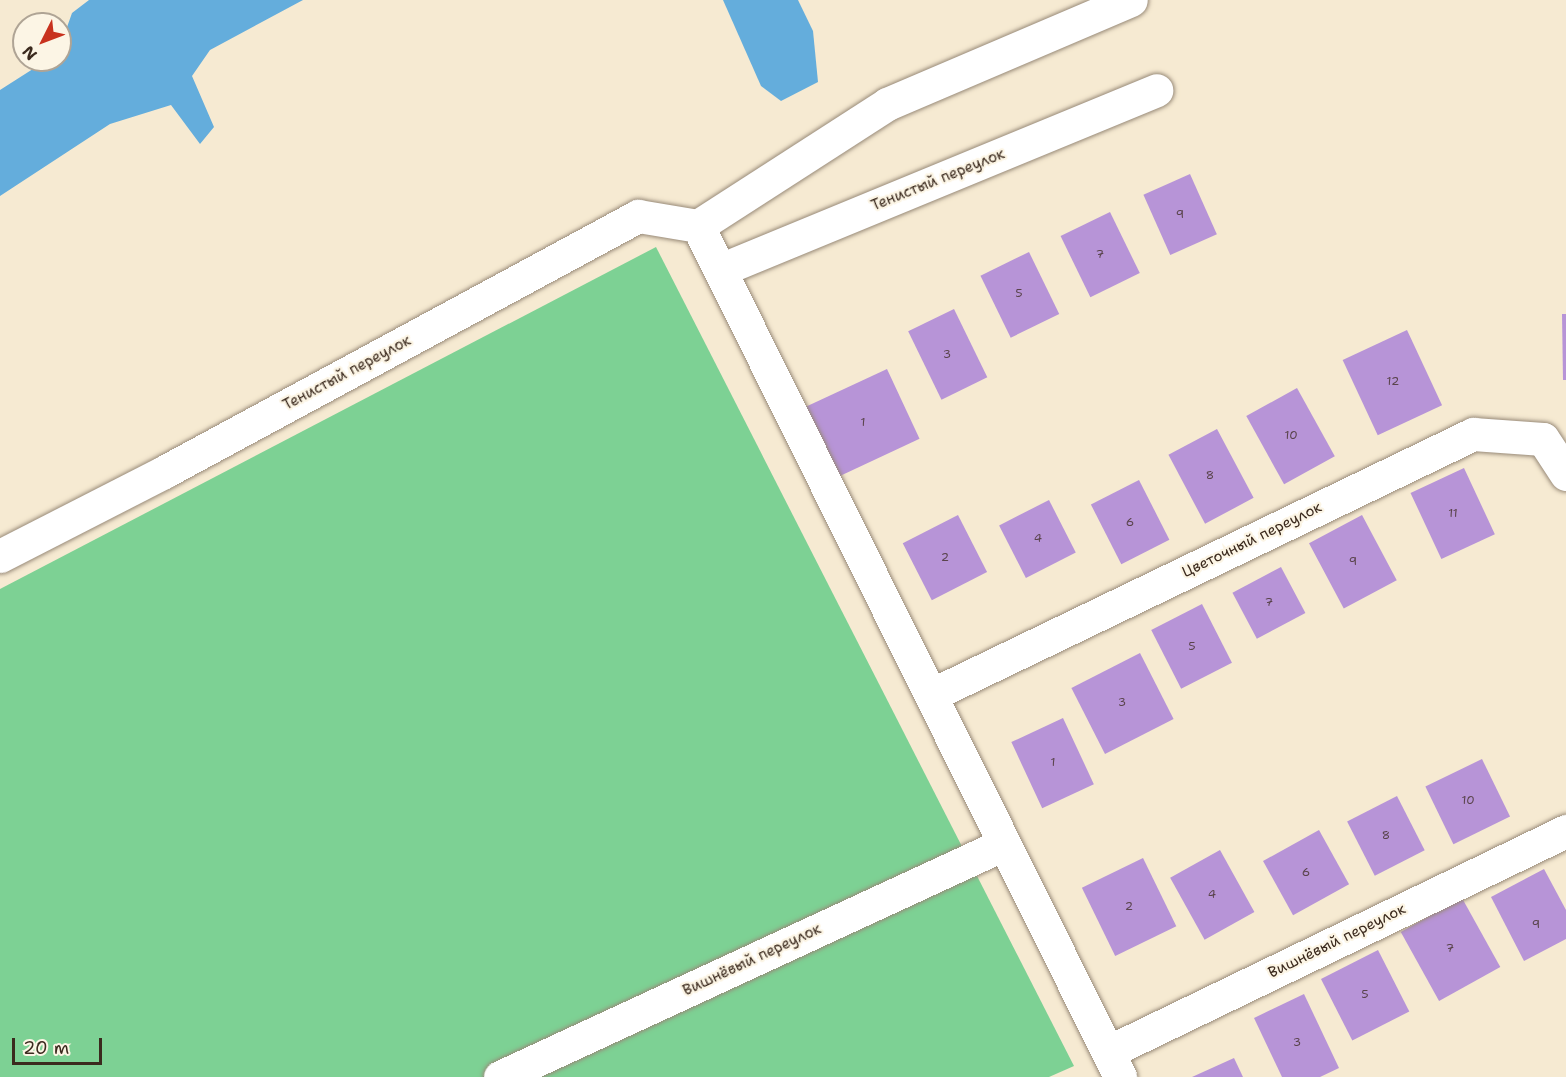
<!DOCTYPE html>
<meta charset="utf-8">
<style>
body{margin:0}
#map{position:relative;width:1566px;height:1077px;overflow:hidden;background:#f6ead2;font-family:"Shantell Sans",sans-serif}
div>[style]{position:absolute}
.green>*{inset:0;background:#7dd194}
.water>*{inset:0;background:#64addc}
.building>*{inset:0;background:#b794d7;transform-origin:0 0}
.roads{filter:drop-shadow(0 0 2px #988a78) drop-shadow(0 0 2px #988a78)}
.minor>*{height:33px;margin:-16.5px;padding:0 16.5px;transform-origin:16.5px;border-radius:16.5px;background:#fff}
span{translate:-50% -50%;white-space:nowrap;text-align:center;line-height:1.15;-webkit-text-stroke:4.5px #fcf5e5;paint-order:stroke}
.number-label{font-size:12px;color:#5a444c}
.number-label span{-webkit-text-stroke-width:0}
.street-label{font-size:15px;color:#3b2a1e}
.north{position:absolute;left:12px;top:12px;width:60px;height:60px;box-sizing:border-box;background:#fcf5e5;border:2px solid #afa495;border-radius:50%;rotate:228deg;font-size:16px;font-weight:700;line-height:24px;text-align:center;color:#3b2a1e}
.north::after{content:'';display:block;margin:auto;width:21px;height:27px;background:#c8321e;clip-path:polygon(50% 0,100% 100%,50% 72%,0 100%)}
.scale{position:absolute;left:12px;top:1038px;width:90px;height:27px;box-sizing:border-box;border:3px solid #3b2a1e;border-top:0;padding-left:8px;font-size:18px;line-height:21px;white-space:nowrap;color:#3b2a1e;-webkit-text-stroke:4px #fcf5e5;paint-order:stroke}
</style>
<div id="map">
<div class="green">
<i style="clip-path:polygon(656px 247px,1074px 1066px,1049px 1077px,0 1077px,0 589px)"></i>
</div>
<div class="water">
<i style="clip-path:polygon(89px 0,303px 0,210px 50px,192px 76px,214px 127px,200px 144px,171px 105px,110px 124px,0 196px,0 90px,47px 60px,60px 60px,60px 47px,72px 13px)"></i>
<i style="clip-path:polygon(723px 0,798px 0,813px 31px,818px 82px,781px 101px,761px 86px)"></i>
</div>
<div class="building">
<i style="left:1190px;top:174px;width:66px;height:51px;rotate:66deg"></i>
<i style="left:1110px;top:212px;width:68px;height:55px;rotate:64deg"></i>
<i style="left:1029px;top:252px;width:69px;height:54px;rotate:64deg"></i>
<i style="left:954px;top:309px;width:76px;height:51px;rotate:64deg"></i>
<i style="clip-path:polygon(1562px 314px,1566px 314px,1566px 380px,1563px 380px)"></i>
<i style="left:1407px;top:330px;width:83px;height:71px;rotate:65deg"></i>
<i style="left:887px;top:369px;width:77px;height:89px;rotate:65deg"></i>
<i style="left:1297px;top:388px;width:78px;height:58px;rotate:61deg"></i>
<i style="left:1217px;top:429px;width:78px;height:55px;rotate:62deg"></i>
<i style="left:1464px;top:468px;width:73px;height:59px;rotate:65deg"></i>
<i style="left:1139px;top:480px;width:67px;height:54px;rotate:63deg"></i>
<i style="left:1049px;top:500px;width:59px;height:56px;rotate:63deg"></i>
<i style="left:958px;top:515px;width:64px;height:62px;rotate:63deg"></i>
<i style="left:1362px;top:515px;width:74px;height:60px;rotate:62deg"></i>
<i style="left:1281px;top:567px;width:52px;height:55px;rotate:62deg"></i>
<i style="left:1202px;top:604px;width:66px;height:57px;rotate:63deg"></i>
<i style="left:1140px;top:653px;width:74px;height:77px;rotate:63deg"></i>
<i style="left:1063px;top:718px;width:73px;height:57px;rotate:65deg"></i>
<i style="left:1482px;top:759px;width:64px;height:63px;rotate:64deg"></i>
<i style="left:1397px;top:796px;width:61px;height:56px;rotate:63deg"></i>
<i style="left:1319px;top:830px;width:62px;height:64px;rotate:61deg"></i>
<i style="left:1220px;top:850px;width:71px;height:57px;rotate:61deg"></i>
<i style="left:1143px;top:858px;width:76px;height:68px;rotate:64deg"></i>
<i style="clip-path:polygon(1544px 869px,1566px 910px,1566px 939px,1524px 961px,1491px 897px)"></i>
<i style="left:1462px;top:898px;width:79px;height:70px;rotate:61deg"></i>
<i style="left:1378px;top:950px;width:69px;height:64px;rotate:63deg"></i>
<i style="clip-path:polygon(1304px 994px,1339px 1068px,1320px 1077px,1282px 1077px,1254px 1018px)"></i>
<i style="clip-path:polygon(1234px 1058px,1243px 1077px,1192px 1077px)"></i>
</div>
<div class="roads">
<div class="minor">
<i style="left:698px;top:226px;width:950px;rotate:63.62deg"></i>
<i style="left:698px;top:226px;width:225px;rotate:-32.8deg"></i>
<i style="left:887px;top:104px;width:265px;rotate:-23.1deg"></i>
<i style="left:720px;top:270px;width:472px;rotate:-22.4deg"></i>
<i style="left:0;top:556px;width:184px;rotate:-27.1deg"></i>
<i style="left:164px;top:472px;width:539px;rotate:-28.37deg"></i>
<i style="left:638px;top:216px;width:61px;rotate:9.5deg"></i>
<i style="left:931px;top:695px;width:602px;rotate:-25.71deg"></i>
<i style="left:1473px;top:434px;width:70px;rotate:4.1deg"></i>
<i style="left:1543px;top:439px;width:42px;rotate:56.7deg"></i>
<i style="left:1108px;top:1052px;width:509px;rotate:-25.76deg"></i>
<i style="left:500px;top:1077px;width:555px;rotate:-24.81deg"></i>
</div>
</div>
<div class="number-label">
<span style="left:1180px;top:215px">9</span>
<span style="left:1100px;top:255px">7</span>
<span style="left:1019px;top:294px">5</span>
<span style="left:947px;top:355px">3</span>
<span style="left:1393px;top:382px">12</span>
<span style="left:863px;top:423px">1</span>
<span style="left:1291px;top:436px">10</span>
<span style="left:1210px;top:476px">8</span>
<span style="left:1453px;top:514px">11</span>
<span style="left:1130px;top:523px">6</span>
<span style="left:1038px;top:539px">4</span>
<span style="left:945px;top:558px">2</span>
<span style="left:1353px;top:562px">9</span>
<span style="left:1269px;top:603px">7</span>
<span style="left:1192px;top:647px">5</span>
<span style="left:1122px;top:703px">3</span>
<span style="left:1053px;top:763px">1</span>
<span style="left:1468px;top:801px">10</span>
<span style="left:1386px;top:836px">8</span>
<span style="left:1306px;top:873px">6</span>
<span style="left:1212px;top:895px">4</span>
<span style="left:1129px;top:907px">2</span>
<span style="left:1536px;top:925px">9</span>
<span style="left:1450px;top:949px">7</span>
<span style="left:1365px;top:995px">5</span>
<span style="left:1297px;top:1043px">3</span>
</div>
<div class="street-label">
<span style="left:938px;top:180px;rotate:-22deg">Тенистый переулок</span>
<span style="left:347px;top:373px;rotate:-28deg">Тенистый переулок</span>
<span style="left:1252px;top:540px;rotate:-26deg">Цветочный переулок</span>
<span style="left:1337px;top:941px;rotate:-26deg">Вишнёвый переулок</span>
<span style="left:752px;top:960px;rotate:-25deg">Вишнёвый переулок</span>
</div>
<div class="north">N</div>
<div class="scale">20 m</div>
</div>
